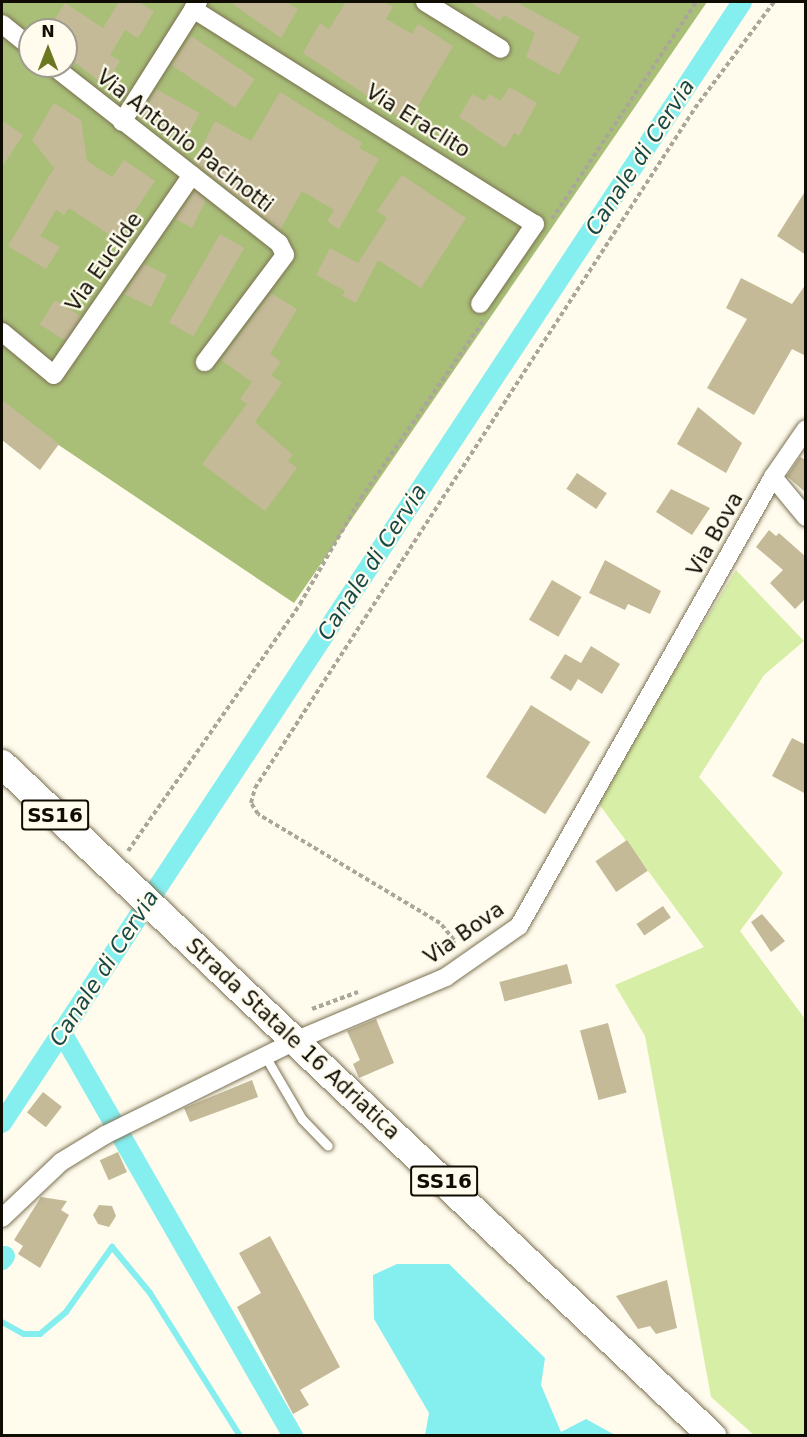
<!DOCTYPE html>
<style>
body{margin:0}
#map{position:relative;width:807px;height:1437px;overflow:hidden;background:#fffbed;font-family:"DejaVu Sans",sans-serif}
div>[style]{position:absolute}
.green>*{inset:0;background:#d7eea7}
.forest>*{inset:0;background:#a9bf78}
.water>*{inset:0;background:#85eeef}
.stream>*{height:6px;margin:-3px;padding:0 3px;transform-origin:3px;border-radius:3px;background:#85eeef}
.canal>*{height:20px;margin:-10px;padding:0 10px;transform-origin:10px;border-radius:10px;background:#85eeef}
.building>*{inset:0;background:#c4ba98;transform-origin:0 0}
.path>*{height:4px;margin-top:-2px;transform-origin:0;background:repeating-linear-gradient(90deg,#aaa79a 0 4.5px,transparent 0 7.5px)}
.roads{filter:drop-shadow(0 0 2px #7b7152) drop-shadow(0 0 2px #7b7152)}
.service>*{height:9px;margin:-4.5px;padding:0 4.5px;transform-origin:4.5px;border-radius:4.5px;background:#fff}
.minor>*{height:18px;margin:-9px;padding:0 9px;transform-origin:9px;border-radius:9px;background:#fff}
.primary>*{height:28px;margin:-14px;padding:0 14px;transform-origin:14px;border-radius:14px;background:#fff}
span{translate:-50% -50%;white-space:nowrap;text-align:center;line-height:1.15;-webkit-text-stroke:4.5px #fffbed;paint-order:stroke}
.shield-label span{padding:2px 4px;background:#fffbed;border:2px solid;border-radius:4px;-webkit-text-stroke-width:0}
.shield-label{font-size:20px;color:#0f0c02;font-weight:700}
.street-label{font-size:21px;color:#0f0c02}
.water-label{font-size:22px;color:#184949;font-style:italic}
.frame{position:absolute;inset:0;border:3px solid #0f0c02;pointer-events:none}
.north{position:absolute;left:18px;top:18px;width:60px;height:60px;box-sizing:border-box;background:#fffbed;border:2px solid #9f9b8f;border-radius:50%;rotate:0deg;font-size:16px;font-weight:700;line-height:24px;text-align:center;color:#0f0c02}
.north::after{content:'';display:block;margin:auto;width:21px;height:27px;background:#6c7722;clip-path:polygon(50% 0,100% 100%,50% 72%,0 100%)}
</style>
<div id="map">
<div class="green">
<i style="clip-path:polygon(736px 570px,804px 641px,764px 675px,699px 777px,783px 873px,740px 931px,805px 1019px,805px 1435px,754px 1435px,711px 1397px,645px 1036px,615px 985px,704px 947px,596px 800px)"></i>
</div>
<div class="forest">
<i style="clip-path:polygon(evenodd,2px 2px,707px 2px,294px 603px,2px 407px,2px 2px,30px 30px,66px 30px,66px 66px,30px 66px,30px 30px)"></i>
</div>
<div class="water">
<i style="clip-path:polygon(397px 1264px,449px 1264px,545px 1358px,541px 1385px,561px 1432px,586px 1419px,615px 1435px,425px 1435px,429px 1413px,374px 1319px,373px 1275px)"></i>
</div>
<div class="stream">
<i style="left:2px;top:1322px;width:25px;rotate:29deg"></i>
<i style="left:24px;top:1334px;width:16px"></i>
<i style="left:40px;top:1334px;width:34px;rotate:-40deg"></i>
<i style="left:66px;top:1312px;width:80px;rotate:-54.7deg"></i>
<i style="left:112px;top:1247px;width:60px;rotate:50.4deg"></i>
<i style="left:150px;top:1293px;width:169px;rotate:57.8deg"></i>
</div>
<div class="canal">
<i style="left:61px;top:1031px;width:467px;rotate:60.2deg"></i>
<i style="left:2px;top:1123px;width:1343px;rotate:-56.57deg"></i>
<i style="left:2px;top:1260px;width:5px;rotate:-53deg"></i>
</div>
<div class="building">
<i style="clip-path:polygon(119px 2px,138px 2px,154px 11px,138px 38px,125px 30px,110px 55px,120px 61px,105px 86px,66px 55px,66px 30px,48px 30px,65px 3px,103px 28px)"></i>
<i style="clip-path:polygon(230px 2px,286px 2px,298px 9px,281px 38px)"></i>
<i style="clip-path:polygon(346px 2px,384px 2px,393px 7px,386px 19px,412px 34px,418px 24px,453px 46px,408px 123px,303px 53px,320px 23px,329px 29px)"></i>
<i style="clip-path:polygon(470px 2px,516px 2px,580px 37px,559px 75px,526px 57px,535px 33px,504px 15px,500px 21px)"></i>
<i style="left:191px;top:36px;width:77px;height:35px;rotate:34deg"></i>
<i style="clip-path:polygon(509px 87px,537px 103px,519px 136px,514px 133px,505px 148px,459px 117px,472px 94px,485px 101px,489px 94px,501px 101px)"></i>
<i style="left:156px;top:89px;width:50px;height:27px;rotate:29deg"></i>
<i style="clip-path:polygon(280px 92px,362px 143px,359px 148px,379px 159px,339px 229px,327px 221px,334px 210px,302px 191px,280px 230px,194px 162px,215px 121px,251px 141px)"></i>
<i style="clip-path:polygon(54px 103px,81px 120px,87px 161px,112px 177px,124px 160px,155px 181px,116px 239px,69px 208px,64px 215px,56px 210px,40px 236px,60px 247px,46px 269px,8px 246px,54px 168px,32px 140px)"></i>
<i style="clip-path:polygon(2px 121px,23px 135px,2px 167px)"></i>
<i style="clip-path:polygon(402px 175px,466px 218px,421px 288px,378px 260px,356px 303px,342px 296px,345px 291px,316px 275px,330px 248px,358px 263px,387px 218px,377px 211px)"></i>
<i style="clip-path:polygon(806px 190px,806px 255px,777px 236px)"></i>
<i style="clip-path:polygon(195px 191px,206px 200px,192px 228px,175px 219px)"></i>
<i style="left:220px;top:234px;width:28px;height:102px;rotate:30deg"></i>
<i style="clip-path:polygon(144px 264px,167px 275px,151px 307px,124px 294px)"></i>
<i style="clip-path:polygon(741px 278px,792px 304px,806px 284px,806px 356px,792px 349px,754px 415px,707px 388px,747px 319px,726px 308px)"></i>
<i style="clip-path:polygon(271px 293px,297px 309px,270px 354px,281px 362px,271px 375px,282px 383px,255px 422px,293px 455px,288px 461px,297px 468px,265px 511px,202px 464px,247px 404px,240px 399px,252px 382px,221px 360px)"></i>
<i style="left:55px;top:300px;width:31px;height:29px;rotate:32deg"></i>
<i style="clip-path:polygon(2px 400px,59px 444px,40px 470px,2px 440px)"></i>
<i style="clip-path:polygon(698px 407px,742px 443px,726px 473px,677px 444px)"></i>
<i style="clip-path:polygon(800px 457px,806px 460px,806px 493px,787px 476px)"></i>
<i style="left:577px;top:473px;width:36px;height:19px;rotate:34deg"></i>
<i style="clip-path:polygon(671px 489px,710px 508px,692px 535px,656px 512px)"></i>
<i style="clip-path:polygon(769px 530px,776px 536px,779px 533px,806px 557px,806px 598px,795px 609px,770px 583px,783px 570px,756px 547px)"></i>
<i style="clip-path:polygon(605px 560px,661px 591px,650px 614px,628px 604px,625px 610px,589px 593px)"></i>
<i style="left:552px;top:580px;width:34px;height:46px;rotate:30deg"></i>
<i style="clip-path:polygon(591px 646px,620px 664px,602px 694px,578px 679px,571px 691px,550px 678px,565px 654px,581px 663px)"></i>
<i style="left:531px;top:705px;width:70px;height:85px;rotate:32deg"></i>
<i style="clip-path:polygon(792px 738px,806px 745px,806px 794px,772px 776px)"></i>
<i style="left:627px;top:840px;width:37px;height:38px;rotate:56deg"></i>
<i style="left:663px;top:906px;width:14px;height:32px;rotate:56deg"></i>
<i style="clip-path:polygon(762px 914px,785px 941px,771px 952px,751px 922px)"></i>
<i style="left:567px;top:964px;width:20px;height:70px;rotate:75deg"></i>
<i style="clip-path:polygon(376px 1019px,394px 1063px,359px 1078px,353px 1064px,360px 1060px,347px 1031px)"></i>
<i style="left:608px;top:1023px;width:72px;height:29px;rotate:75deg"></i>
<i style="clip-path:polygon(252px 1080px,258px 1097px,190px 1122px,184px 1108px)"></i>
<i style="left:43px;top:1092px;width:24px;height:26px;rotate:38deg"></i>
<i style="left:118px;top:1152px;width:22px;height:20px;rotate:66deg"></i>
<i style="clip-path:polygon(41px 1197px,67px 1201px,61px 1210px,69px 1215px,40px 1268px,18px 1254px,23px 1246px,14px 1240px)"></i>
<i style="clip-path:polygon(99px 1205px,112px 1206px,116px 1216px,109px 1227px,98px 1224px,93px 1215px)"></i>
<i style="clip-path:polygon(270px 1236px,340px 1367px,300px 1390px,309px 1405px,293px 1414px,237px 1307px,261px 1293px,239px 1253px)"></i>
<i style="clip-path:polygon(667px 1280px,677px 1328px,656px 1334px,650px 1326px,638px 1329px,616px 1296px)"></i>
</div>
<div class="path">
<i style="left:552px;top:219px;width:260px;rotate:-56.4deg"></i>
<i style="left:128px;top:851px;width:301px;rotate:-55.1deg"></i>
<i style="left:300px;top:604px;width:122px;rotate:-60.1deg"></i>
<i style="left:361px;top:498px;width:216px;rotate:-55.4deg"></i>
<i style="left:451px;top:952px;width:12px;rotate:-76deg"></i>
<i style="left:454px;top:940px;width:22px;rotate:-129deg"></i>
<i style="left:440px;top:923px;width:212px;rotate:-149.1deg"></i>
<i style="left:258px;top:814px;width:13px;rotate:-122deg"></i>
<i style="left:251px;top:803px;width:16px;rotate:-75deg"></i>
<i style="left:255px;top:788px;width:810px;rotate:-57.09deg"></i>
<i style="left:695px;top:108px;width:132px;rotate:-53.3deg"></i>
<i style="left:312px;top:1009px;width:49px;rotate:-20.3deg"></i>
</div>
<div class="roads">
<div class="service">
<i style="left:265px;top:1056px;width:73px;rotate:59.6deg"></i>
<i style="left:302px;top:1119px;width:37px;rotate:46deg"></i>
</div>
<div class="minor">
<i style="left:425px;top:2px;width:89px;rotate:31.7deg"></i>
<i style="left:193px;top:9px;width:404px;rotate:32.2deg"></i>
<i style="left:535px;top:224px;width:97px;rotate:124.5deg"></i>
<i style="left:2px;top:24px;width:36px;rotate:39deg"></i>
<i style="left:53px;top:66px;width:287px;rotate:38.1deg"></i>
<i style="left:279px;top:243px;width:13px;rotate:63deg"></i>
<i style="left:285px;top:255px;width:134px;rotate:126.8deg"></i>
<i style="left:122px;top:122px;width:142px;rotate:-57.7deg"></i>
<i style="left:2px;top:332px;width:67px;rotate:39.6deg"></i>
<i style="left:54px;top:375px;width:243px;rotate:-55.4deg"></i>
<i style="left:773px;top:477px;width:52px;rotate:50.5deg"></i>
<i style="left:2px;top:1218px;width:81px;rotate:-43.5deg"></i>
<i style="left:61px;top:1162px;width:52px;rotate:-31.5deg"></i>
<i style="left:105px;top:1135px;width:214px;rotate:-26.3deg"></i>
<i style="left:297px;top:1040px;width:162px;rotate:-22.9deg"></i>
<i style="left:446px;top:977px;width:89px;rotate:-34.9deg"></i>
<i style="left:519px;top:926px;width:516px;rotate:-60.5deg"></i>
<i style="left:773px;top:477px;width:58px;rotate:-55.5deg"></i>
</div>
<div class="primary">
<i style="left:2px;top:764px;width:978px;rotate:43.42deg"></i>
</div>
</div>
<div class="shield-label">
<span style="left:55px;top:815px">SS16</span>
<span style="left:444px;top:1181px">SS16</span>
</div>
<div class="street-label">
<span style="left:418px;top:121px;rotate:32deg">Via Eraclito</span>
<span style="left:185px;top:141px;rotate:38deg">Via Antonio Pacinotti</span>
<span style="left:104px;top:262px;rotate:-55deg">Via Euclide</span>
<span style="left:715px;top:534px;rotate:-61deg">Via Bova</span>
<span style="left:464px;top:933px;rotate:-35deg">Via Bova</span>
<span style="left:293px;top:1039px;rotate:43deg">Strada Statale 16 Adriatica</span>
</div>
<div class="water-label">
<span style="left:640px;top:157px;rotate:-57deg">Canale di Cervia</span>
<span style="left:372px;top:562px;rotate:-57deg">Canale di Cervia</span>
<span style="left:104px;top:968px;rotate:-57deg">Canale di Cervia</span>
</div>
<div class="frame"></div>
<div class="north">N</div>
</div>
